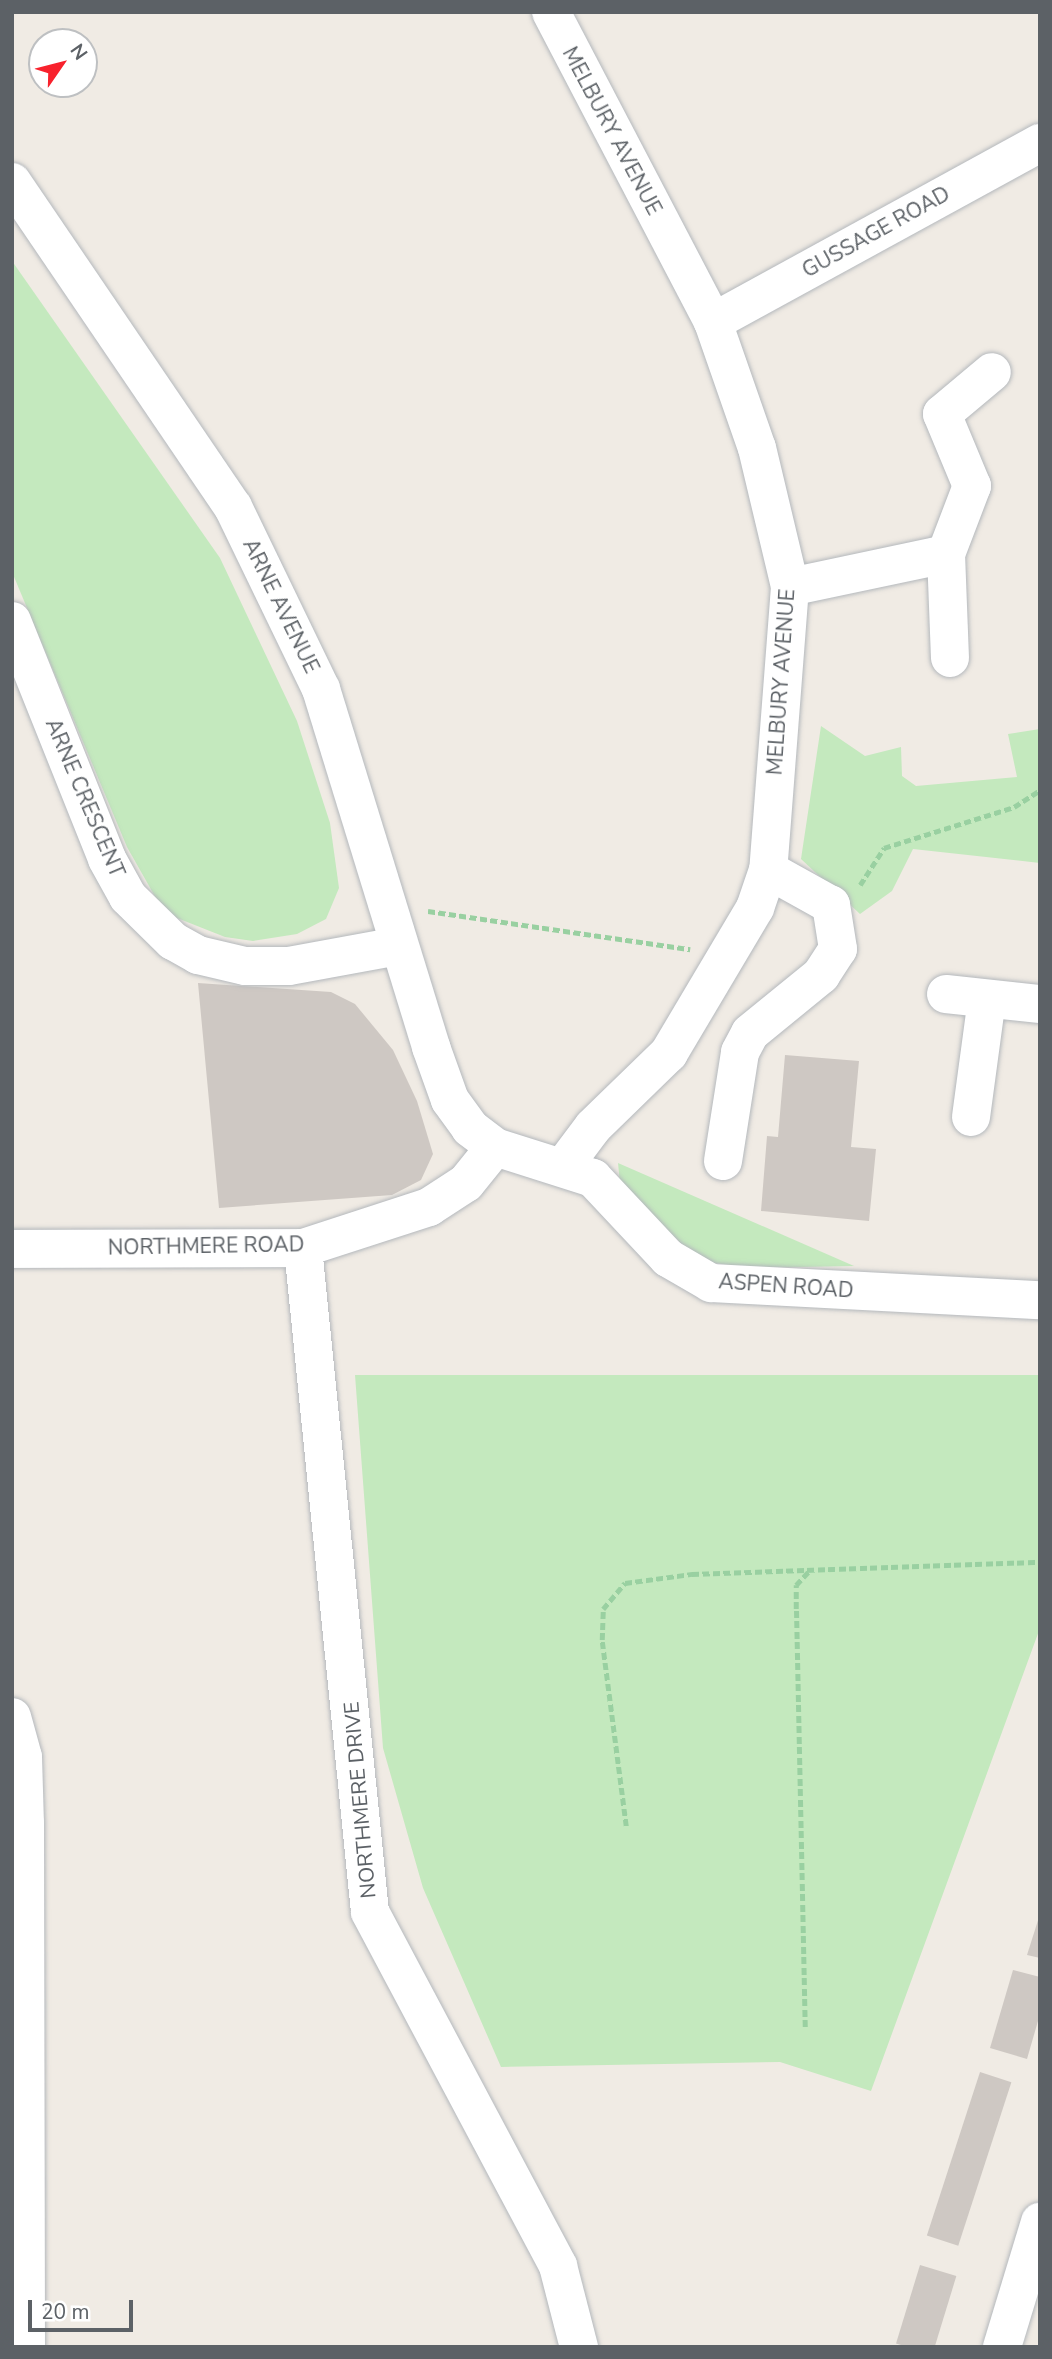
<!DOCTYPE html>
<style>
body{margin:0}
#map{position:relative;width:1052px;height:2359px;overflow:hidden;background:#f0ebe4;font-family:"Nunito Sans",sans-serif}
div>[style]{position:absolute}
.green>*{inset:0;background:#c4e9be}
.building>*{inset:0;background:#cec8c3;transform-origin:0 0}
.path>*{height:4.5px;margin-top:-2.25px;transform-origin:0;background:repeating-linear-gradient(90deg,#99d0a1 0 7px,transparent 0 10.5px)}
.roads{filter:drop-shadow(0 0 2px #b4b8bc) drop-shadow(0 0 2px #b4b8bc)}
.minor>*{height:38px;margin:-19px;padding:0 19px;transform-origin:19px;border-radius:19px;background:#fff}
span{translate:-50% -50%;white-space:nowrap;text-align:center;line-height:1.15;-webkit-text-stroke:6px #fff;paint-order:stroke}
.street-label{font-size:21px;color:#5c6166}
.frame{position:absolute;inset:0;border:14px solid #5c6166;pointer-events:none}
.north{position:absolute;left:28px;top:28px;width:70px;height:70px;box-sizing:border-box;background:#fff;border:2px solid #bec0c2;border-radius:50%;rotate:55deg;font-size:19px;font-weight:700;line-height:28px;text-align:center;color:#5c6166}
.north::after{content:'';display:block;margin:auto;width:24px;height:32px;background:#f8222d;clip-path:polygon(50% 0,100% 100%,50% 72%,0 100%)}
.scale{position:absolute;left:28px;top:2300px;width:105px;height:32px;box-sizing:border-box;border:4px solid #5c6166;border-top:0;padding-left:9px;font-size:21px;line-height:24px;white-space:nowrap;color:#5c6166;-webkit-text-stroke:5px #fff;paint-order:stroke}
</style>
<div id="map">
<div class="green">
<i style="clip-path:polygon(12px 261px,220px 558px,297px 721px,330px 823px,339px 888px,326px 919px,297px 934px,253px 941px,225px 937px,177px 918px,157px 900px,127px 847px,12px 572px)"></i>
<i style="clip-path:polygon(821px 726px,865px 756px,901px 747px,902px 776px,916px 786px,1017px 777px,1008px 734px,1040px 729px,1040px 863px,913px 849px,892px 891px,860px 914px,801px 859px)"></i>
<i style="clip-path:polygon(618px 1163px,854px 1266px,745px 1268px,698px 1260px,620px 1184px)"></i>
<i style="clip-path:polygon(355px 1375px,1040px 1375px,1040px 1628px,871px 2091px,780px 2062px,501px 2067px,423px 1888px,383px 1748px)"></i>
</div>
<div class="building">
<i style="clip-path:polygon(198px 983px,331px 992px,355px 1004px,393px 1050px,417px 1101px,433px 1154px,421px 1180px,392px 1195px,219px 1208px)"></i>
<i style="clip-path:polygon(785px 1055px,859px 1061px,851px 1147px,876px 1149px,869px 1221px,761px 1211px,767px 1136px,778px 1137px)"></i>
<i style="clip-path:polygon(1040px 1914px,1040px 1958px,1027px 1955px)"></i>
<i style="clip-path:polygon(1013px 1970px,1040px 1977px,1040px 2014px,1027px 2059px,990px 2048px)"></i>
<i style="left:980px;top:2072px;width:33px;height:172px;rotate:18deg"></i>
<i style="left:920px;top:2265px;width:38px;height:82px;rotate:17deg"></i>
</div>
<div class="path">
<i style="left:860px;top:885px;width:44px;rotate:-57deg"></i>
<i style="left:884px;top:848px;width:136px;rotate:-17.5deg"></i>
<i style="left:1014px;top:807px;width:31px;rotate:-33deg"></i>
<i style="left:428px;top:911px;width:265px;rotate:8.3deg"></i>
<i style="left:626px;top:1826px;width:188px;rotate:-97.4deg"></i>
<i style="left:602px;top:1640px;width:31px;rotate:-88deg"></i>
<i style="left:603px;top:1609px;width:34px;rotate:-50deg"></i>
<i style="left:625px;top:1583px;width:68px;rotate:-7.7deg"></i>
<i style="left:692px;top:1574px;width:348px;rotate:-2deg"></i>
<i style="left:805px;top:2027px;width:418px;rotate:-91.2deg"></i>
<i style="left:796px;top:1609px;width:24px;rotate:-90deg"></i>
<i style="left:796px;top:1585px;width:18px;rotate:-47deg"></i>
</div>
<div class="roads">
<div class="minor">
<i style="left:551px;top:12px;width:350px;rotate:62.4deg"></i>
<i style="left:713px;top:322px;width:133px;rotate:70.8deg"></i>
<i style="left:757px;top:448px;width:143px;rotate:76.6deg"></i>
<i style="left:790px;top:587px;width:284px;rotate:94.4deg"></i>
<i style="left:768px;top:870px;width:40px;rotate:108.9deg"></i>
<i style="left:755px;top:908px;width:169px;rotate:120.7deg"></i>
<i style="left:669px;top:1053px;width:106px;rotate:135.8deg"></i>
<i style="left:593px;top:1127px;width:50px;rotate:126.9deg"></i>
<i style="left:12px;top:182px;width:393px;rotate:55.8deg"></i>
<i style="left:233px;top:507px;width:202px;rotate:64.2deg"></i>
<i style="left:321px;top:689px;width:375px;rotate:72.9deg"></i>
<i style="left:431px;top:1047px;width:56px;rotate:70.3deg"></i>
<i style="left:450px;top:1100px;width:34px;rotate:54deg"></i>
<i style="left:470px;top:1128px;width:31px;rotate:37deg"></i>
<i style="left:495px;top:1147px;width:103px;rotate:17.6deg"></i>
<i style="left:593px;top:1178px;width:110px;rotate:46.8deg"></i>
<i style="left:668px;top:1258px;width:50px;rotate:30.2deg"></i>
<i style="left:711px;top:1283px;width:329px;rotate:3deg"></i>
<i style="left:713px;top:322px;width:373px;rotate:-28.7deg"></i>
<i style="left:946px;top:554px;width:73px;rotate:-69.1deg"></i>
<i style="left:972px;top:486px;width:78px;rotate:-112.6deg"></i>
<i style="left:942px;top:414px;width:65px;rotate:-40deg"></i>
<i style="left:790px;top:587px;width:159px;rotate:-11.9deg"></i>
<i style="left:946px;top:554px;width:104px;rotate:87.8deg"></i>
<i style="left:12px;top:621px;width:256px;rotate:68.2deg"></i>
<i style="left:107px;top:859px;width:43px;rotate:61.1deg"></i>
<i style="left:128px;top:897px;width:63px;rotate:44.4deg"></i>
<i style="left:173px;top:941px;width:29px;rotate:29deg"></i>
<i style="left:198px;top:955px;width:48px;rotate:13.2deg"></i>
<i style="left:245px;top:966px;width:44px"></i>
<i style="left:289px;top:966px;width:111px;rotate:-10.4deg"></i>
<i style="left:946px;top:994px;width:95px;rotate:6.1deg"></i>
<i style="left:971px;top:1117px;width:119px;rotate:-82.3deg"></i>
<i style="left:723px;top:1161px;width:110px;rotate:-81.1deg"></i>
<i style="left:740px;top:1052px;width:21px;rotate:-62deg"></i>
<i style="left:750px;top:1033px;width:92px;rotate:-39.2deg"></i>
<i style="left:821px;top:975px;width:31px;rotate:-57deg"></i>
<i style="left:838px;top:949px;width:45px;rotate:-99deg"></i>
<i style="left:831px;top:905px;width:72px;rotate:-150.9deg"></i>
<i style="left:303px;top:1248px;width:667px;rotate:84.24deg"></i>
<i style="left:370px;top:1912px;width:401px;rotate:62deg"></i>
<i style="left:558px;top:2266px;width:84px;rotate:75.5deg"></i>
<i style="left:12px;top:1249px;width:291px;rotate:-0.2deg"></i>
<i style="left:303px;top:1248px;width:133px;rotate:-18deg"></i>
<i style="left:429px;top:1207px;width:44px;rotate:-33deg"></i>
<i style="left:466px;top:1183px;width:46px;rotate:-51.1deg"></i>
<i style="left:12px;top:1717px;width:41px;rotate:74.6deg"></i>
<i style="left:23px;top:1757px;width:66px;rotate:88.3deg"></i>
<i style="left:25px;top:1823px;width:524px;rotate:89.89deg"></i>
<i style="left:1002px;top:2347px;width:131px;rotate:-73.1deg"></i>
</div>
</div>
<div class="street-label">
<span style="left:612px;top:131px;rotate:62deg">MELBURY AVENUE</span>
<span style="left:876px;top:232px;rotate:-29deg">GUSSAGE ROAD</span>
<span style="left:281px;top:606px;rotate:64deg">ARNE AVENUE</span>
<span style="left:781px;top:682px;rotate:-86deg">MELBURY AVENUE</span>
<span style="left:85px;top:798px;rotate:67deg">ARNE CRESCENT</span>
<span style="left:206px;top:1246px;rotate:-1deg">NORTHMERE ROAD</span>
<span style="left:786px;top:1286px;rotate:4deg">ASPEN ROAD</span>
<span style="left:360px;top:1800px;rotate:-95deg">NORTHMERE DRIVE</span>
</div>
<div class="frame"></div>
<div class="north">N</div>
<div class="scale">20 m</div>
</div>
